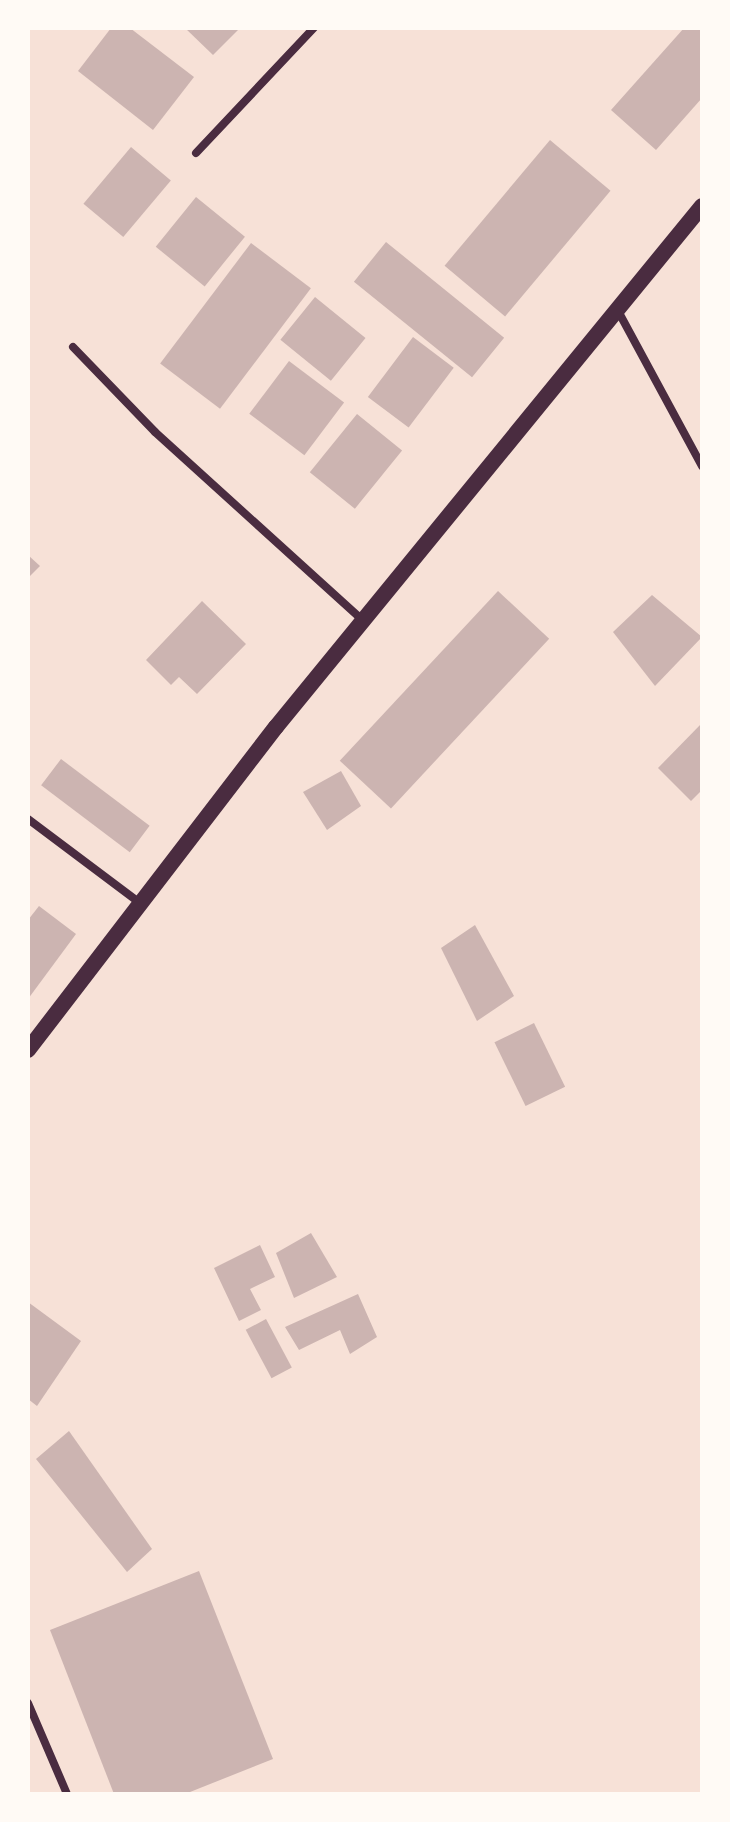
<!DOCTYPE html>
<style>
body{margin:0}
#map{position:relative;width:730px;height:1822px;overflow:hidden;background:#f7e1d7;font-family:Inter,sans-serif}
div>[style]{position:absolute}
.building>*{inset:0;background:#ccb4b1;transform-origin:0 0}
.minor>*{height:8px;margin:-4px;padding:0 4px;transform-origin:4px;border-radius:4px;background:#4a2c40}
.secondary>*{height:16px;margin:-8px;padding:0 8px;transform-origin:8px;border-radius:8px;background:#4a2c40}
span{translate:-50% -50%;white-space:nowrap;text-align:center;line-height:1.15;-webkit-text-stroke:6px #fffaf5;paint-order:stroke}
.frame{position:absolute;inset:0;border:30px solid #fffaf5;pointer-events:none}
</style>
<div id="map">
<div class="building">
<i style="clip-path:polygon(111px 28px,130px 28px,194px 77px,153px 130px,78px 71px)"></i>
<i style="clip-path:polygon(185px 28px,240px 28px,213px 55px)"></i>
<i style="clip-path:polygon(684px 28px,702px 28px,702px 98px,656px 150px,611px 110px)"></i>
<i style="left:550px;top:140px;width:79px;height:164px;rotate:40deg"></i>
<i style="left:131px;top:147px;width:52px;height:74px;rotate:40deg"></i>
<i style="left:196px;top:197px;width:63px;height:64px;rotate:39deg"></i>
<i style="left:386px;top:242px;width:152px;height:51px;rotate:39deg"></i>
<i style="left:251px;top:243px;width:75px;height:151px;rotate:37deg"></i>
<i style="left:315px;top:297px;width:65px;height:55px;rotate:39deg"></i>
<i style="left:413px;top:337px;width:51px;height:75px;rotate:37deg"></i>
<i style="left:289px;top:361px;width:69px;height:66px;rotate:37deg"></i>
<i style="left:357px;top:414px;width:58px;height:75px;rotate:39deg"></i>
<i style="clip-path:polygon(28px 555px,40px 566px,28px 578px)"></i>
<i style="left:498px;top:591px;width:70px;height:232px;rotate:43deg"></i>
<i style="clip-path:polygon(652px 595px,702px 637px,655px 686px,613px 632px)"></i>
<i style="clip-path:polygon(202px 601px,246px 644px,197px 694px,179px 677px,171px 685px,146px 660px)"></i>
<i style="clip-path:polygon(702px 723px,702px 790px,691px 801px,658px 768px)"></i>
<i style="left:61px;top:759px;width:111px;height:33px;rotate:37deg"></i>
<i style="clip-path:polygon(341px 771px,361px 806px,327px 830px,303px 792px)"></i>
<i style="clip-path:polygon(39px 906px,76px 934px,28px 999px,28px 920px)"></i>
<i style="clip-path:polygon(475px 925px,514px 996px,477px 1021px,441px 948px)"></i>
<i style="left:534px;top:1023px;width:71px;height:44px;rotate:64deg"></i>
<i style="clip-path:polygon(311px 1233px,337px 1277px,294px 1298px,276px 1253px)"></i>
<i style="clip-path:polygon(260px 1245px,275px 1277px,250px 1289px,261px 1310px,239px 1321px,214px 1268px)"></i>
<i style="clip-path:polygon(358px 1294px,377px 1337px,350px 1354px,340px 1330px,299px 1350px,285px 1327px)"></i>
<i style="clip-path:polygon(28px 1302px,81px 1341px,37px 1406px,28px 1399px)"></i>
<i style="left:266px;top:1319px;width:55px;height:23px;rotate:62deg"></i>
<i style="clip-path:polygon(69px 1431px,152px 1549px,127px 1572px,36px 1459px)"></i>
<i style="clip-path:polygon(199px 1571px,273px 1759px,185px 1794px,114px 1794px,50px 1630px)"></i>
</div>
<div class="minor">
<i style="left:196px;top:153px;width:172px;rotate:-46.7deg"></i>
<i style="left:617px;top:309px;width:179px;rotate:61.6deg"></i>
<i style="left:73px;top:347px;width:118px;rotate:46deg"></i>
<i style="left:155px;top:432px;width:280px;rotate:42.2deg"></i>
<i style="left:28px;top:819px;width:140px;rotate:36.9deg"></i>
<i style="left:28px;top:1703px;width:99px;rotate:66.8deg"></i>
</div>
<div class="secondary">
<i style="left:28px;top:1050px;width:407px;rotate:-52.5deg"></i>
<i style="left:276px;top:727px;width:673px;rotate:-50.73deg"></i>
</div>
<div class="frame"></div>
</div>
